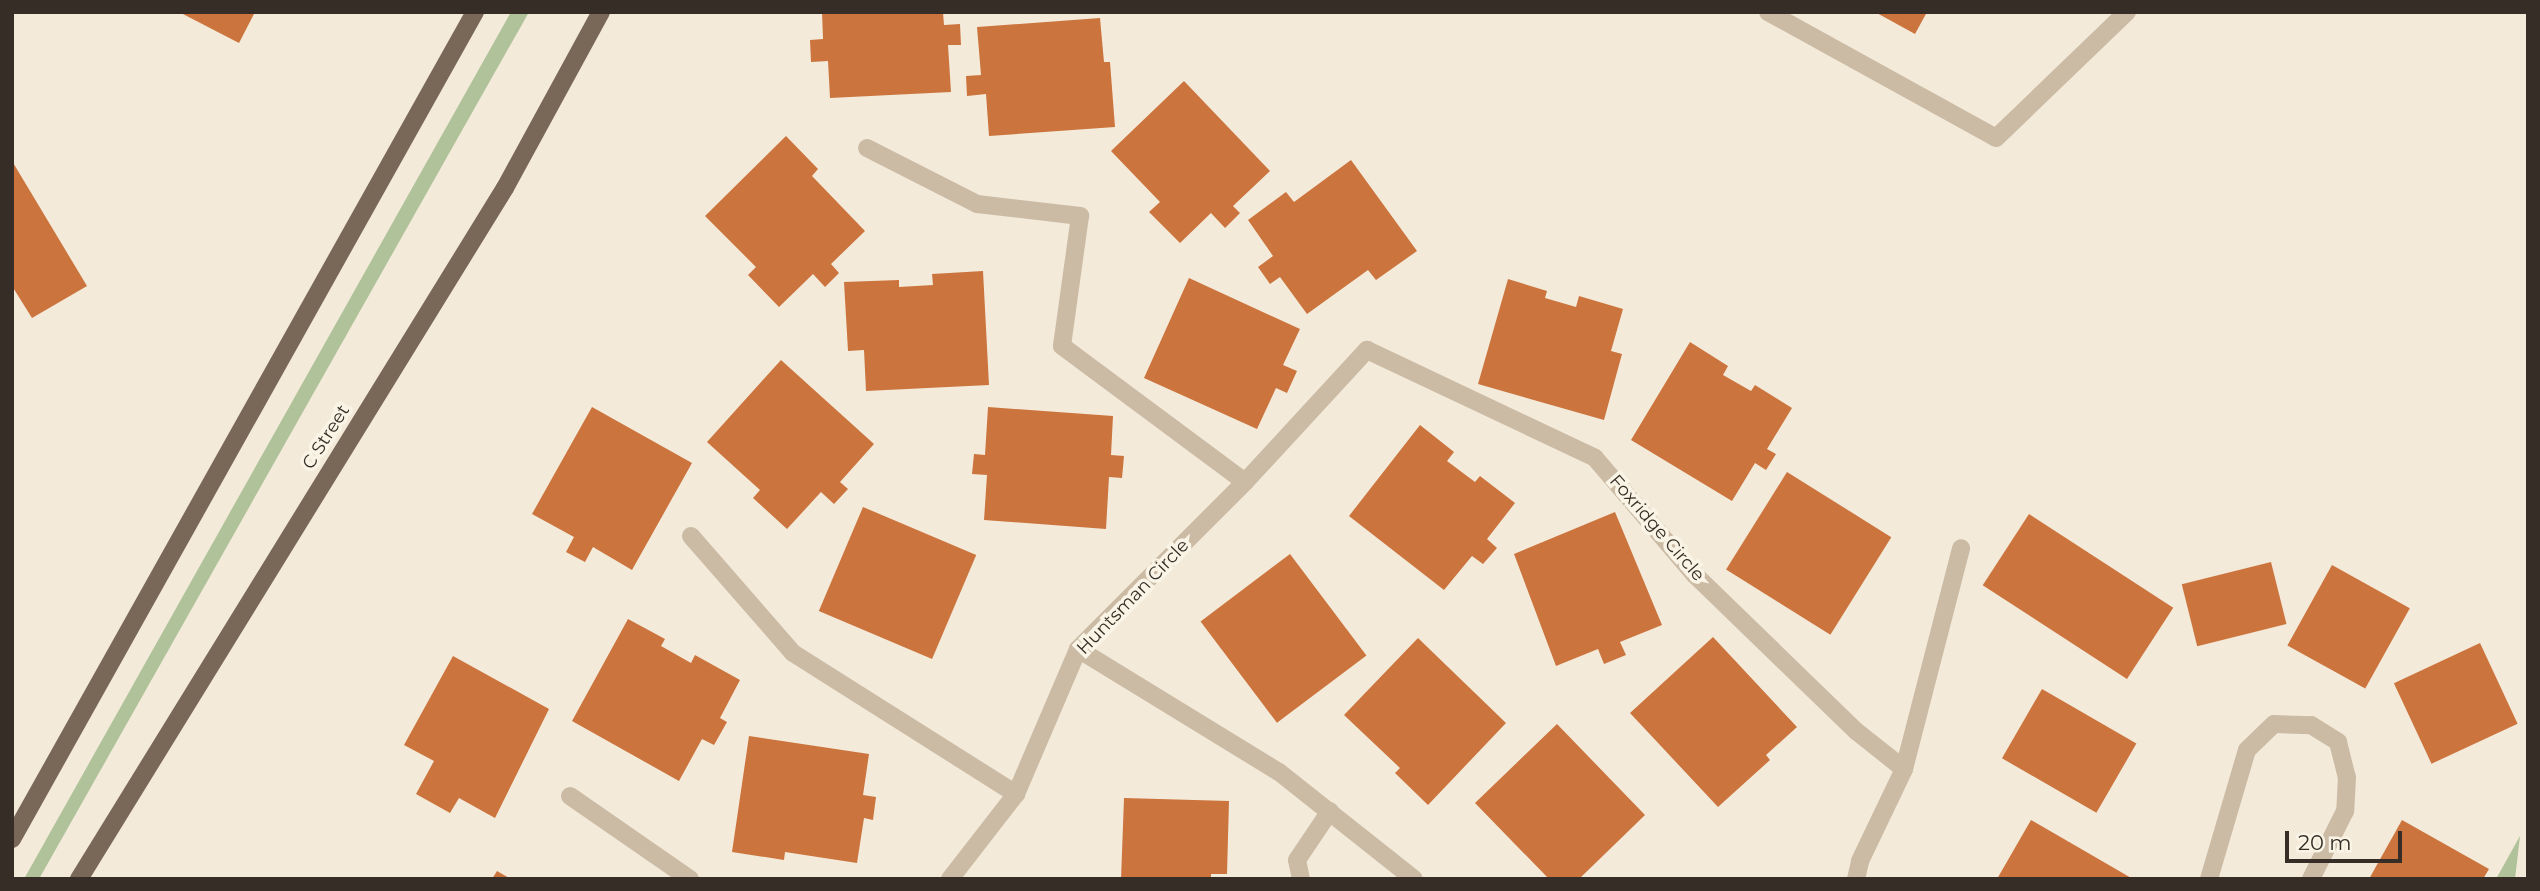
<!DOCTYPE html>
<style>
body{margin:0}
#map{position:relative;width:2540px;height:891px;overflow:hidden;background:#f3ead9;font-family:Montserrat,sans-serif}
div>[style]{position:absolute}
.green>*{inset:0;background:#afc299}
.building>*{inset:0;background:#cc743e;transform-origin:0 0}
.service>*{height:18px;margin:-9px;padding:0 9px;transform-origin:9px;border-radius:9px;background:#cbbba5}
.minor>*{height:18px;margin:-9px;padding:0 9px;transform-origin:9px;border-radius:9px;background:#cbbba5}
.primary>*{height:18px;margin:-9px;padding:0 9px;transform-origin:9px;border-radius:9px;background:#796757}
span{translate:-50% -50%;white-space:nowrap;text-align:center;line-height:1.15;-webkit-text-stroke:7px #faf4e6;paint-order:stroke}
.street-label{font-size:18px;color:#362e26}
.frame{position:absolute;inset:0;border:14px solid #362e26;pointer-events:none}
.scale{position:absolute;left:2285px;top:831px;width:117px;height:32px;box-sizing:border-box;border:4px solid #362e26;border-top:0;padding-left:9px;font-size:21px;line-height:24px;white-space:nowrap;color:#362e26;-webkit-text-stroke:5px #faf4e6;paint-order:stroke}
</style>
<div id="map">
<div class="green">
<i style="clip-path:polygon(511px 12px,529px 12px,39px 879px,24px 879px)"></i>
<i style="clip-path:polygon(2520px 836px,2515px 879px,2496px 879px)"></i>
</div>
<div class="building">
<i style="clip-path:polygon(179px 12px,255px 12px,239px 43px)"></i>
<i style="clip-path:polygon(822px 12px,943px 12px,944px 25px,960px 24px,961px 45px,948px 45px,951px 92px,830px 98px,828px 61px,811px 62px,810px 40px,823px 39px)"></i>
<i style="clip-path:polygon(1875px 12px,1927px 12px,1915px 34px)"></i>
<i style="clip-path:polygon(1100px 18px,1104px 62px,1110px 62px,1115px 127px,989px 136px,986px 94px,967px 96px,966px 76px,981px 75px,977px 27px)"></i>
<i style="clip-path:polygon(1184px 81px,1270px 171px,1233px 206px,1240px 213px,1225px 228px,1211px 213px,1180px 243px,1149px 212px,1160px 202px,1111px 151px)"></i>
<i style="clip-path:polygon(786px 136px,818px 169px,812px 176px,865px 231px,831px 264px,839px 273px,825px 287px,813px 274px,779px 307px,748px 275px,756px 267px,705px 216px)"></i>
<i style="clip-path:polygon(1351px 160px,1417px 251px,1376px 280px,1368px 270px,1307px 314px,1280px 277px,1270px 284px,1258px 267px,1273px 256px,1248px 220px,1286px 192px,1294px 202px)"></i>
<i style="clip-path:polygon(12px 161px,87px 286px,32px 318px,12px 286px)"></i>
<i style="clip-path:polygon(983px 271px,989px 385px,866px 391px,864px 350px,848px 351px,844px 282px,899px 280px,899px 287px,933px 285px,932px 274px)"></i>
<i style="clip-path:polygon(1189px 278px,1300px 329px,1283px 365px,1297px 371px,1287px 393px,1276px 388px,1257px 429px,1144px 378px)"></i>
<i style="clip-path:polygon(1508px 279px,1547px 291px,1545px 298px,1576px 307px,1579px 296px,1623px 309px,1611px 351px,1622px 354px,1604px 420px,1478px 384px)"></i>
<i style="clip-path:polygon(1690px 342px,1728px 366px,1723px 375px,1751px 391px,1755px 385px,1792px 408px,1767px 449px,1776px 454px,1766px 470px,1755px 463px,1732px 501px,1631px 440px)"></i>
<i style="clip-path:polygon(781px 360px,874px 444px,840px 482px,848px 489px,834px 504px,821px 492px,787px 529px,753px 498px,760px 490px,707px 442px)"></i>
<i style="clip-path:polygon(592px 407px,692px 463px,632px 570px,593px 547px,585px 562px,566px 552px,574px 537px,532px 514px)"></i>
<i style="clip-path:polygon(988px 407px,1113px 416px,1111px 455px,1124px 456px,1122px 478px,1109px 477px,1106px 529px,984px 520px,987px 475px,972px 474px,974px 454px,985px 455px)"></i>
<i style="clip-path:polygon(1420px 425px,1454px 452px,1447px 461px,1475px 482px,1480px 476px,1515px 503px,1487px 539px,1497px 548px,1483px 564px,1472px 556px,1444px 590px,1349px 516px)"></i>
<i style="left:1787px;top:472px;width:123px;height:115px;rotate:32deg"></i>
<i style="left:863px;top:507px;width:123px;height:113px;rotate:23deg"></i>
<i style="clip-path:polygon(1615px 512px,1662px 625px,1620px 642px,1626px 655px,1604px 664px,1598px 649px,1556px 666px,1514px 554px)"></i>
<i style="left:2029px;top:514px;width:172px;height:85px;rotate:33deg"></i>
<i style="left:1290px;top:554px;width:127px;height:112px;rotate:53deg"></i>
<i style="left:2271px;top:562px;width:64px;height:92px;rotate:76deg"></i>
<i style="left:2332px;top:565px;width:89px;height:92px;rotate:29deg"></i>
<i style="clip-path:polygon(628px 619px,665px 639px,661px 646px,691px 663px,695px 655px,740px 680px,720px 718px,727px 722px,714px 745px,702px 739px,679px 781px,572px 721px)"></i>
<i style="clip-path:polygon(1713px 637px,1797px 727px,1766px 755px,1770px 760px,1718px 807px,1630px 713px)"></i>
<i style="clip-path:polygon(1418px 638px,1506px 723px,1428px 805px,1395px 773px,1400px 768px,1344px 715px)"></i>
<i style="left:2480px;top:643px;width:89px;height:95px;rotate:65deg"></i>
<i style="clip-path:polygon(453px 656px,549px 709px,495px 818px,459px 798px,450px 813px,416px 794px,434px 761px,404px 745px)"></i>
<i style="left:2042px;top:689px;width:109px;height:80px;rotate:30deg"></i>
<i style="clip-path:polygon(1557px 724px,1645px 815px,1579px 879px,1549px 879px,1475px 803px)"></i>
<i style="clip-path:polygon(749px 736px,869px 754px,863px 795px,876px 797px,873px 820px,864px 818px,857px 863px,785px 852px,784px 860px,732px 852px)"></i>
<i style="clip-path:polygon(1124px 798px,1229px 801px,1227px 874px,1211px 874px,1211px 879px,1121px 879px)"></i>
<i style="clip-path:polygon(2031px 820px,2133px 879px,1997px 879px)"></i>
<i style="clip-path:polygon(2402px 820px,2489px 869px,2483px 879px,2369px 879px)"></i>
<i style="clip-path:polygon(497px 871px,511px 879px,492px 879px)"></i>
</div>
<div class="service">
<i style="left:1768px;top:12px;width:260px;rotate:28.9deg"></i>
<i style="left:1996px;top:138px;width:182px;rotate:-43.9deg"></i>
</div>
<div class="minor">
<i style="left:867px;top:148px;width:123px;rotate:27deg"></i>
<i style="left:977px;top:204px;width:104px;rotate:6.6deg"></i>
<i style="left:1080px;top:216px;width:131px;rotate:97.9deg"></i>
<i style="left:1062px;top:346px;width:228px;rotate:36.6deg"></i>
<i style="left:691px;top:536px;width:155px;rotate:48.9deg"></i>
<i style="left:793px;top:653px;width:264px;rotate:32.3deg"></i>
<i style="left:1078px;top:649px;width:236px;rotate:31.5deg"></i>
<i style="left:1279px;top:772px;width:172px;rotate:38.4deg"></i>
<i style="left:570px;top:796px;width:146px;rotate:34.7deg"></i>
<i style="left:950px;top:879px;width:108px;rotate:-52.2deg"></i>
<i style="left:1016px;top:794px;width:158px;rotate:-66.8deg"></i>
<i style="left:1078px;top:649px;width:236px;rotate:-45deg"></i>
<i style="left:1245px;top:482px;width:180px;rotate:-47.3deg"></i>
<i style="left:1367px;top:350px;width:252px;rotate:25.3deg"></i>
<i style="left:1595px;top:458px;width:154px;rotate:49.5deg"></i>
<i style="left:1695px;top:575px;width:224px;rotate:44.1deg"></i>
<i style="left:1856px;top:731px;width:61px;rotate:38.4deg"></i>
<i style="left:1301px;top:879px;width:19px;rotate:-102deg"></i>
<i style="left:1297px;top:860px;width:59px;rotate:-56deg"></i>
<i style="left:1856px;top:879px;width:18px;rotate:-77deg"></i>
<i style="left:1860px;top:861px;width:102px;rotate:-64.4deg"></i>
<i style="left:1904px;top:769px;width:228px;rotate:-75.5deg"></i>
<i style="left:2209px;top:879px;width:134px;rotate:-73.6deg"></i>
<i style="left:2247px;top:750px;width:37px;rotate:-44deg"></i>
<i style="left:2274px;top:724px;width:37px;rotate:2deg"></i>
<i style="left:2311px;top:725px;width:32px;rotate:32deg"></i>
<i style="left:2338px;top:742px;width:36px;rotate:76deg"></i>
<i style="left:2347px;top:777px;width:34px;rotate:93deg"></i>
<i style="left:2345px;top:811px;width:76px;rotate:116.6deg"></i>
</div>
<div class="primary">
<i style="left:12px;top:839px;width:948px;rotate:-60.76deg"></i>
<i style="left:79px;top:879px;width:812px;rotate:-58.35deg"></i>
<i style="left:505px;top:188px;width:200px;rotate:-61.4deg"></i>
</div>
<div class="street-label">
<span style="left:326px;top:437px;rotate:-58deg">C Street</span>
<span style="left:1657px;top:528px;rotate:49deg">Foxridge Circle</span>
<span style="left:1133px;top:597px;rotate:-46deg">Huntsman Circle</span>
</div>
<div class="frame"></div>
<div class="scale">20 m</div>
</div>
